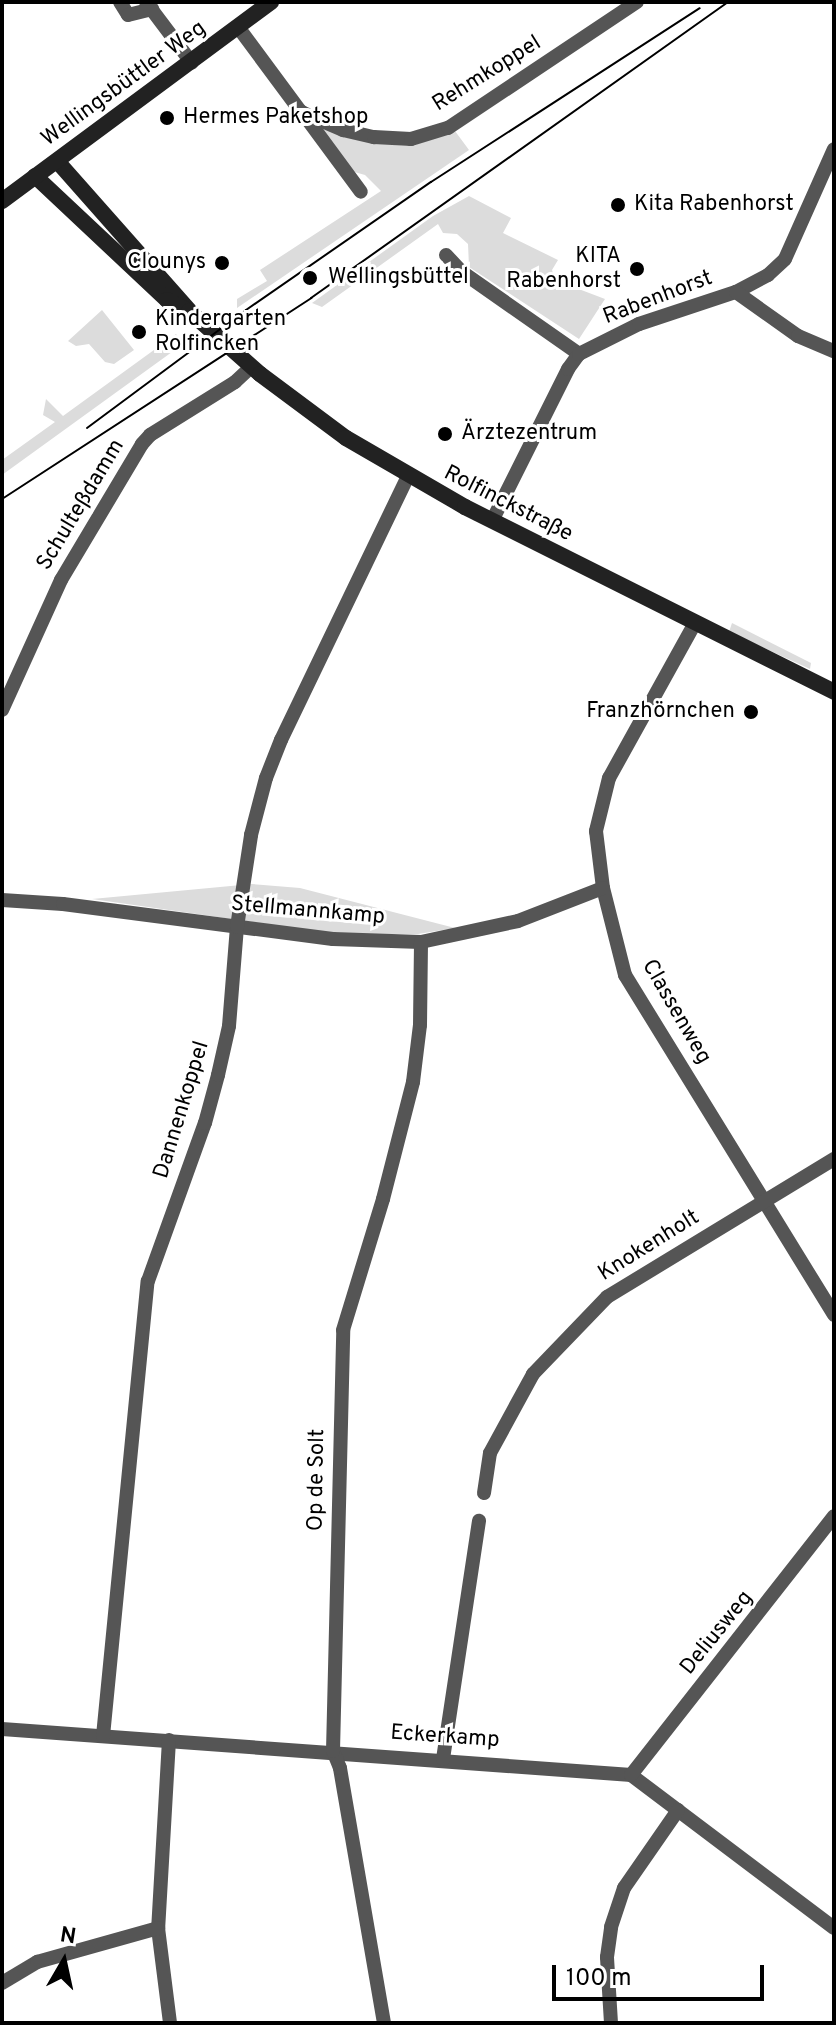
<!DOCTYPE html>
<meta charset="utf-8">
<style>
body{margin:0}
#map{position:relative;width:836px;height:2025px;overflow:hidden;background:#fff;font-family:Overpass,sans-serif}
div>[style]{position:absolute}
.green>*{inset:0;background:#dcdcdc}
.street>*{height:14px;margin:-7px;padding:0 7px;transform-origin:7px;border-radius:7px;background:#555}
.secondary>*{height:16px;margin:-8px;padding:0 8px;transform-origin:8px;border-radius:8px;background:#222}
.tram>*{height:2px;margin:-1px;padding:0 1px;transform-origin:1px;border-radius:1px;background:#000}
.dots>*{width:22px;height:22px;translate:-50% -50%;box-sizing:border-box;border:4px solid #fff;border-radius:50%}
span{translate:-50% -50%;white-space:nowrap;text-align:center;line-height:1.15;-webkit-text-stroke:6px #fff;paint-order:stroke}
.street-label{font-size:22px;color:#000}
.poi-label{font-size:22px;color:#000}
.left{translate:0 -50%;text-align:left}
.right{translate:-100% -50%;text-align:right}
.frame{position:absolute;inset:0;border:4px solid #000;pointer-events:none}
.north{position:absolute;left:24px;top:1921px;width:80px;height:80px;-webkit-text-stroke:6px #fff;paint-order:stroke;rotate:9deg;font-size:22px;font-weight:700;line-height:32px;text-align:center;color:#000}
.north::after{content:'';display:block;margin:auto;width:28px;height:36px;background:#000;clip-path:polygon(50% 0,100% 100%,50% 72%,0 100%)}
.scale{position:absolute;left:552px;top:1965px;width:212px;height:36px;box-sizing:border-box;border:4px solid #000;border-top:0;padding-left:10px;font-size:24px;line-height:28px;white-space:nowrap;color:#000;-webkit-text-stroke:6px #fff;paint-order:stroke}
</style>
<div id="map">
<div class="green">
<i style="clip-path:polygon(318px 128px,394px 145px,412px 146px,455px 131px,469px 150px,237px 308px,237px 299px,267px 281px,260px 270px,381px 191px,365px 175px,351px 171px)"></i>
<i style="clip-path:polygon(469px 196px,511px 218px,503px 233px,558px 260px,552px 270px,555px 280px,605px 299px,579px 339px,469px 267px,468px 244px,457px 234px,443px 233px,438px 224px,322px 307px,312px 303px,433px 216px)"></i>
<i style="clip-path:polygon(102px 310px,134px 350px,114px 364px,105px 362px,89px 344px,76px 346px,68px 341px)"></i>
<i style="clip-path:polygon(176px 334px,183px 344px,2px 475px,2px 460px,55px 422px,43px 415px,46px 399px,63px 416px)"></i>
<i style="clip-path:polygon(732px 623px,811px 663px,810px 669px,729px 632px)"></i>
<i style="clip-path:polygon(252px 884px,300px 888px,455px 928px,418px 934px,336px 934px,92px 899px)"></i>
</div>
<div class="street">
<i style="left:120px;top:2px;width:15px;rotate:58deg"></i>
<i style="left:128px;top:15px;width:25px;rotate:-14deg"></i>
<i style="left:146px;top:2px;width:76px;rotate:53deg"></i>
<i style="left:238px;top:27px;width:106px;rotate:53.5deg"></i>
<i style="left:301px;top:112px;width:46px;rotate:23.2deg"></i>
<i style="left:343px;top:130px;width:32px;rotate:13deg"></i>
<i style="left:374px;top:137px;width:37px;rotate:3deg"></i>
<i style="left:411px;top:139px;width:39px;rotate:-17deg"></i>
<i style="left:448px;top:128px;width:227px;rotate:-33.7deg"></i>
<i style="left:302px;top:112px;width:99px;rotate:53.6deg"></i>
<i style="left:446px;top:255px;width:23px;rotate:47deg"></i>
<i style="left:462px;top:272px;width:143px;rotate:35deg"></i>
<i style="left:736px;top:292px;width:36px;rotate:-28deg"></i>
<i style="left:768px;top:275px;width:23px;rotate:-43deg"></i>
<i style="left:785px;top:259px;width:120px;rotate:-66deg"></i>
<i style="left:492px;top:521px;width:170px;rotate:-63.4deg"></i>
<i style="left:568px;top:369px;width:19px;rotate:-54deg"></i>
<i style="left:579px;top:354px;width:67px;rotate:-26.6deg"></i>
<i style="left:639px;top:324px;width:102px;rotate:-18.3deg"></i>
<i style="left:736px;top:292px;width:76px;rotate:35.4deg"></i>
<i style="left:798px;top:336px;width:39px;rotate:23deg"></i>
<i style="left:695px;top:623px;width:177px;rotate:119deg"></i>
<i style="left:609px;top:778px;width:55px;rotate:103.8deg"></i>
<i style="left:596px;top:831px;width:57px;rotate:83deg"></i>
<i style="left:603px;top:888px;width:90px;rotate:75.8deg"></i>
<i style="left:625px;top:975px;width:399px;rotate:58.4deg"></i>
<i style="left:2px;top:710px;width:143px;rotate:-65.6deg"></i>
<i style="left:61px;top:580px;width:158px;rotate:-59.2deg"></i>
<i style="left:142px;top:444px;width:12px;rotate:-48deg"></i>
<i style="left:150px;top:435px;width:100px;rotate:-31.9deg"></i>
<i style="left:235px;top:382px;width:22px;rotate:-43deg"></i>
<i style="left:2px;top:900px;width:61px;rotate:3.8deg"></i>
<i style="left:63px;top:904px;width:272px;rotate:7.4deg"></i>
<i style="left:333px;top:939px;width:88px;rotate:2deg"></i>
<i style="left:421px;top:942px;width:99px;rotate:-12.2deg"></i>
<i style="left:518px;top:921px;width:91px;rotate:-21.2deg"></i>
<i style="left:484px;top:1493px;width:40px;rotate:-81.5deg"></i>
<i style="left:490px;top:1453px;width:90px;rotate:-61.4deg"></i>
<i style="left:533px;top:1374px;width:107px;rotate:-46.1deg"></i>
<i style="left:607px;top:1297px;width:266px;rotate:-31.3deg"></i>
<i style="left:2px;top:1729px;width:631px;rotate:4.18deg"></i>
<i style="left:631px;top:1775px;width:254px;rotate:37deg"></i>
<i style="left:103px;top:1736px;width:457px;rotate:-84.4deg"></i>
<i style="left:148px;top:1281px;width:168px;rotate:-70.2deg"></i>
<i style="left:205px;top:1123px;width:50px;rotate:-74.8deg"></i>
<i style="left:218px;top:1075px;width:50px;rotate:-77.3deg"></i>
<i style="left:229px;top:1026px;width:99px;rotate:-85.4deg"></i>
<i style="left:237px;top:927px;width:93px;rotate:-81.3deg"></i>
<i style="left:251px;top:835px;width:59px;rotate:-75.3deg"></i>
<i style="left:266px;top:778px;width:41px;rotate:-68.5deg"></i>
<i style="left:281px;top:740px;width:293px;rotate:-64.3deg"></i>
<i style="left:169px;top:1740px;width:188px;rotate:93.3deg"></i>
<i style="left:158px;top:1928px;width:96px;rotate:82.8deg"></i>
<i style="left:443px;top:1759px;width:241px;rotate:-81.4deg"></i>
<i style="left:631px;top:1775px;width:329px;rotate:-51.9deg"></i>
<i style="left:2px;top:1983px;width:41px;rotate:-31deg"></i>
<i style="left:37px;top:1962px;width:126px;rotate:-15.7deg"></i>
<i style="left:384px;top:2023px;width:259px;rotate:-99.8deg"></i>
<i style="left:340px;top:1768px;width:18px;rotate:-112deg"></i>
<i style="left:333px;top:1751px;width:421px;rotate:-88.6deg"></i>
<i style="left:343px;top:1330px;width:137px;rotate:-73deg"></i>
<i style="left:383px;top:1199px;width:121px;rotate:-75.6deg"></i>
<i style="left:413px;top:1082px;width:57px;rotate:-83deg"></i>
<i style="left:420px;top:1025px;width:83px;rotate:-89.3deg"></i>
<i style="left:611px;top:2023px;width:66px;rotate:-93.5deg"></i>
<i style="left:607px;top:1957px;width:30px;rotate:-82deg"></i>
<i style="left:611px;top:1927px;width:41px;rotate:-71.6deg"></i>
<i style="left:624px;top:1888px;width:95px;rotate:-55.3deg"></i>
</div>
<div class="secondary">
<i style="left:57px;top:161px;width:199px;rotate:48.5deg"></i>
<i style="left:35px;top:176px;width:181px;rotate:43.2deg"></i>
<i style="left:167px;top:300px;width:25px;rotate:27deg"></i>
<i style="left:189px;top:311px;width:95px;rotate:41.6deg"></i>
<i style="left:260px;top:374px;width:107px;rotate:36.7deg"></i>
<i style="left:346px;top:438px;width:138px;rotate:30.1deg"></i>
<i style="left:465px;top:507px;width:413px;rotate:26.6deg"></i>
<i style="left:2px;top:201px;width:335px;rotate:-36.5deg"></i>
</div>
<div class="tram">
<i style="left:87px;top:428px;width:198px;rotate:-36.6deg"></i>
<i style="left:246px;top:310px;width:225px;rotate:-34.7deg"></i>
<i style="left:431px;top:182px;width:320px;rotate:-32.9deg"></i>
<i style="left:2px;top:499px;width:369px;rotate:-33deg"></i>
<i style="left:311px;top:298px;width:511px;rotate:-35.37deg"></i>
</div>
<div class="dots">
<i style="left:167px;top:118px;background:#000"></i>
<i style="left:618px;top:205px;background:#000"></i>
<i style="left:222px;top:263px;background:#000"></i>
<i style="left:637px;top:269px;background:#000"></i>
<i style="left:310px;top:278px;background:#000"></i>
<i style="left:139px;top:332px;background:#000"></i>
<i style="left:445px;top:434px;background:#000"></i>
<i style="left:751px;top:712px;background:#000"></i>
</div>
<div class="street-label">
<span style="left:487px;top:74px;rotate:-32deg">Rehmkoppel</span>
<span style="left:124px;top:84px;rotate:-36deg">Wellingsbüttler Weg</span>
<span style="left:658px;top:298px;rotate:-21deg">Rabenhorst</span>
<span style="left:508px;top:504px;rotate:27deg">Rolfinckstraße</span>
<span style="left:81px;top:505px;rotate:-59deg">Schulteßdamm</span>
<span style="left:308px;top:911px;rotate:5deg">Stellmannkamp</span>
<span style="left:676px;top:1012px;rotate:60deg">Classenweg</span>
<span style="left:182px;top:1110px;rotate:-73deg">Dannenkoppel</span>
<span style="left:649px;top:1246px;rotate:-32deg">Knokenholt</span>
<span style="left:317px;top:1480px;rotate:-89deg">Op de Solt</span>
<span style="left:717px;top:1633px;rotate:-51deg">Deliusweg</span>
<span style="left:445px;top:1737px;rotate:4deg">Eckerkamp</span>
</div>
<div class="poi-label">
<span class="left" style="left:183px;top:118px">Hermes Paketshop</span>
<span class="left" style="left:634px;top:205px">Kita Rabenhorst</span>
<span class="right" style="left:621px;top:269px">KITA<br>Rabenhorst</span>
<span class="right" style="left:206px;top:263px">Clounys</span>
<span class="left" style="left:328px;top:278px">Wellingsbüttel</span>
<span class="left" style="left:155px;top:332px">Kindergarten<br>Rolfincken</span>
<span class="left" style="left:461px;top:434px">Ärztezentrum</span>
<span class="right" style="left:735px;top:712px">Franzhörnchen</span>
</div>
<div class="frame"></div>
<div class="north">N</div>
<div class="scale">100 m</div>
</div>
